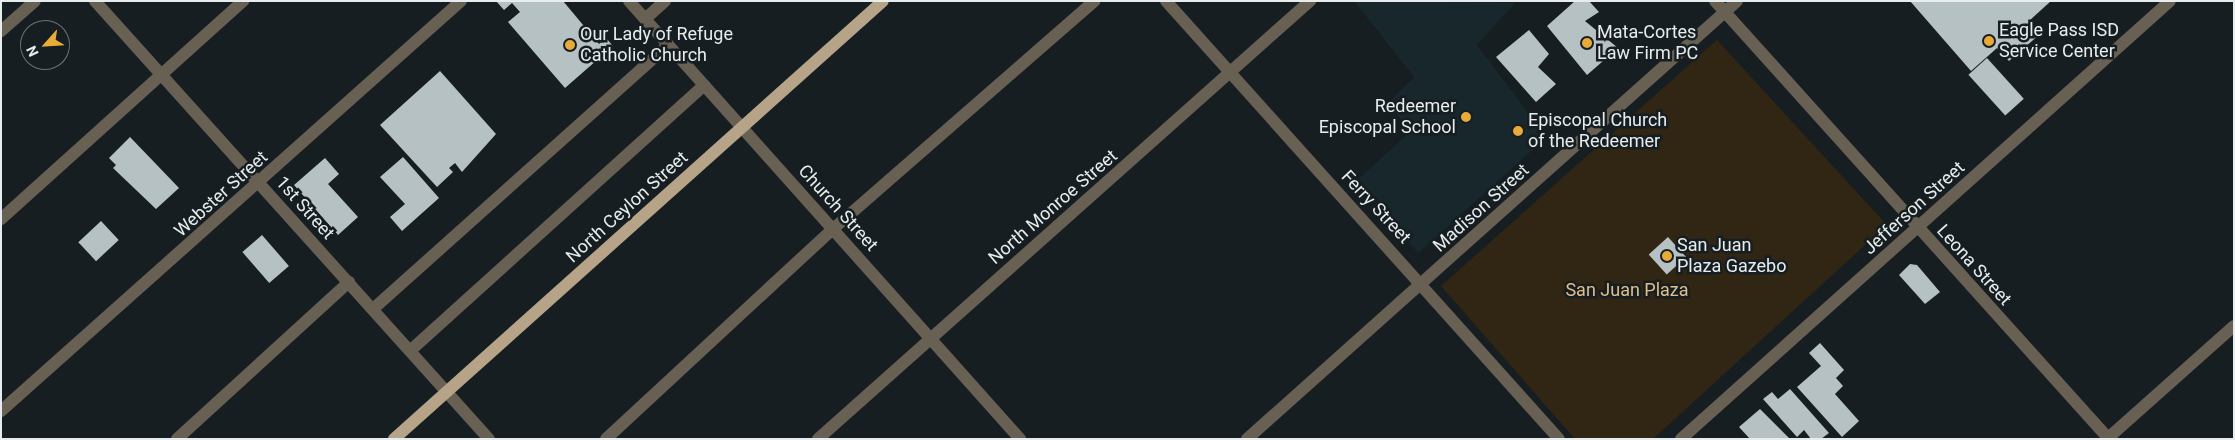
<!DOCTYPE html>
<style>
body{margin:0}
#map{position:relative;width:2235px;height:440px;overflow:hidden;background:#161e21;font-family:Roboto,sans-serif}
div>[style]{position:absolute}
.built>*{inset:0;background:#17272c}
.green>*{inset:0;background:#312614}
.building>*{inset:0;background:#b6c1c4;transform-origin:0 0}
.minor>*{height:12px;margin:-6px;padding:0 6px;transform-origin:6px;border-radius:6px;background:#686053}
.major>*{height:12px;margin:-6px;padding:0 6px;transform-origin:6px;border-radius:6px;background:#b6a388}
.dots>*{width:14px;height:14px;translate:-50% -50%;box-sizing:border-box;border:2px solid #161e21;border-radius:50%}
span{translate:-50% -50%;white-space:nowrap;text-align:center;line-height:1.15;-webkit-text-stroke:5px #161e21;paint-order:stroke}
.poi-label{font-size:18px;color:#e7edee}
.left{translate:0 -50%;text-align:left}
.right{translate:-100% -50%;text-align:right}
.street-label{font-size:18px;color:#e7edee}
.park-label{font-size:18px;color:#e1be88}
.frame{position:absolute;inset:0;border:2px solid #e7edee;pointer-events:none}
.north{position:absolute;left:20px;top:20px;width:50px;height:50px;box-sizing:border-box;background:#161e21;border:1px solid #6a7173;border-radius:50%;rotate:244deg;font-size:14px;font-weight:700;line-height:20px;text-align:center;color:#e7edee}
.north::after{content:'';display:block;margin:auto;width:18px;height:22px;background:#e9ab38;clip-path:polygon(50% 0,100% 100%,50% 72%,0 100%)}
</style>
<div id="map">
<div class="built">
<i style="clip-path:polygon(1354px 1px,1515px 3px,1477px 45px,1547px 137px,1418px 253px,1357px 180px,1411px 131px,1387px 104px,1414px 77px)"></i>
</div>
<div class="green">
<i style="clip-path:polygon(1717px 40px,1887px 225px,1653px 439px,1575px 439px,1441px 286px)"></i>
</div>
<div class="building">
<i style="clip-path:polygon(496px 1px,563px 1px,599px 44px,606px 38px,613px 46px,565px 88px,508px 22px,520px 12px,512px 3px,504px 10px)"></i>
<i style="clip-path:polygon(1575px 1px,1589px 1px,1599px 12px,1585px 21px,1618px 48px,1587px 75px,1547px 26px)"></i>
<i style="clip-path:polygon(1910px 1px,2051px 1px,2029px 21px,2040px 34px,2009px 61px,1997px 48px,1971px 71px)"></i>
<i style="clip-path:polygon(1529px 30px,1549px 54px,1538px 67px,1556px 84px,1536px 102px,1496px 57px)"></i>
<i style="left:1987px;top:58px;width:55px;height:25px;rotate:48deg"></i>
<i style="clip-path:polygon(440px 71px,496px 134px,462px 172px,455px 163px,449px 168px,453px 172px,437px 187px,380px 125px)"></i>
<i style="clip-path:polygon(130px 137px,179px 188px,156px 209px,113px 168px,116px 165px,109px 158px)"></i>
<i style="clip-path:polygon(403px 157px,439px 198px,402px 231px,390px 217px,405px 204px,380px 177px)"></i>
<i style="clip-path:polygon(325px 158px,339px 174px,328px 184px,358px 217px,338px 235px,294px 185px)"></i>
<i style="left:101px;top:221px;width:26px;height:31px;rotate:47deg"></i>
<i style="left:262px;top:235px;width:41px;height:26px;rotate:49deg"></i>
<i style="left:1668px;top:237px;width:27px;height:26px;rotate:48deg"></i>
<i style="clip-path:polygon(1910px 264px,1917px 265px,1940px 292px,1925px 304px,1899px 275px)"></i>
<i style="clip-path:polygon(1820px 343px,1844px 370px,1836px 378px,1843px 386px,1835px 394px,1859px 421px,1842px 437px,1797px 387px,1821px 366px,1809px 353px)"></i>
<i style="clip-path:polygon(1790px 389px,1829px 433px,1821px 439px,1811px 439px,1804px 430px,1797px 437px,1763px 399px,1772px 392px,1778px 399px)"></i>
<i style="clip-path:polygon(1760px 409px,1790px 439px,1750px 439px,1739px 427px)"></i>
</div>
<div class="minor">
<i style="left:95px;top:1px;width:589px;rotate:48.03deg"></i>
<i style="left:629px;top:1px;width:587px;rotate:48.24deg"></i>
<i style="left:1166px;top:1px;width:588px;rotate:48.1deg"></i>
<i style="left:1715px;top:1px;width:589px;rotate:48.03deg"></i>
<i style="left:645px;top:19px;width:27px;rotate:-42deg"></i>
<i style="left:1px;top:31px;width:45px;rotate:-41.4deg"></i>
<i style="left:1px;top:219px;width:326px;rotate:-42deg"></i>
<i style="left:373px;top:309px;width:396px;rotate:-41.8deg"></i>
<i style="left:411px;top:350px;width:395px;rotate:-42.1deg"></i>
<i style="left:1px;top:411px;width:616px;rotate:-41.71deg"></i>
<i style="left:177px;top:439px;width:233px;rotate:-42.4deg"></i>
<i style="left:606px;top:439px;width:309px;rotate:-42.8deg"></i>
<i style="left:833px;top:229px;width:347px;rotate:-41.1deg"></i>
<i style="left:818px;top:439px;width:659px;rotate:-41.68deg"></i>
<i style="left:1247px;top:439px;width:657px;rotate:-41.79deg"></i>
<i style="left:1681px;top:439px;width:656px;rotate:-41.85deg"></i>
<i style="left:2107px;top:439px;width:170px;rotate:-41.7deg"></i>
</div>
<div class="major">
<i style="left:394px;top:439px;width:656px;rotate:-41.85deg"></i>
</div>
<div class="dots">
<i style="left:1989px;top:41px;background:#e9ab38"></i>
<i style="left:1587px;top:43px;background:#e9ab38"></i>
<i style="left:570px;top:45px;background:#e9ab38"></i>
<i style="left:1466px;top:117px;background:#e9ab38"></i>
<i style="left:1518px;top:131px;background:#e9ab38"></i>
<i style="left:1667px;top:256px;background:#e9ab38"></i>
</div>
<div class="poi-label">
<span class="left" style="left:1999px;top:41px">Eagle Pass ISD<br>Service Center</span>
<span class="left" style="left:1597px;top:43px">Mata-Cortes<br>Law Firm PC</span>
<span class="left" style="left:580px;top:45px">Our Lady of Refuge<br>Catholic Church</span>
<span class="right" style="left:1456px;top:117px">Redeemer<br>Episcopal School</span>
<span class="left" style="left:1528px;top:131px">Episcopal Church<br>of the Redeemer</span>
<span class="left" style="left:1677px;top:256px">San Juan<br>Plaza Gazebo</span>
</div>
<div class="street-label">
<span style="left:221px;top:194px;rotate:-42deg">Webster Street</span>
<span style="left:627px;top:207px;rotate:-42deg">North Ceylon Street</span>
<span style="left:1053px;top:207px;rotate:-41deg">North Monroe Street</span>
<span style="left:1376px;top:207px;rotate:47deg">Ferry Street</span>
<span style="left:305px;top:208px;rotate:48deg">1st Street</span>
<span style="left:838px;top:208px;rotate:48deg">Church Street</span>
<span style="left:1481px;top:208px;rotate:-42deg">Madison Street</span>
<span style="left:1914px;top:208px;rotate:-42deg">Jefferson Street</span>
<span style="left:1974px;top:265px;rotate:48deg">Leona Street</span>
</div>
<div class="park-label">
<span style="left:1627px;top:290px">San Juan Plaza</span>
</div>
<div class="frame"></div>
<div class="north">N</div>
</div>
